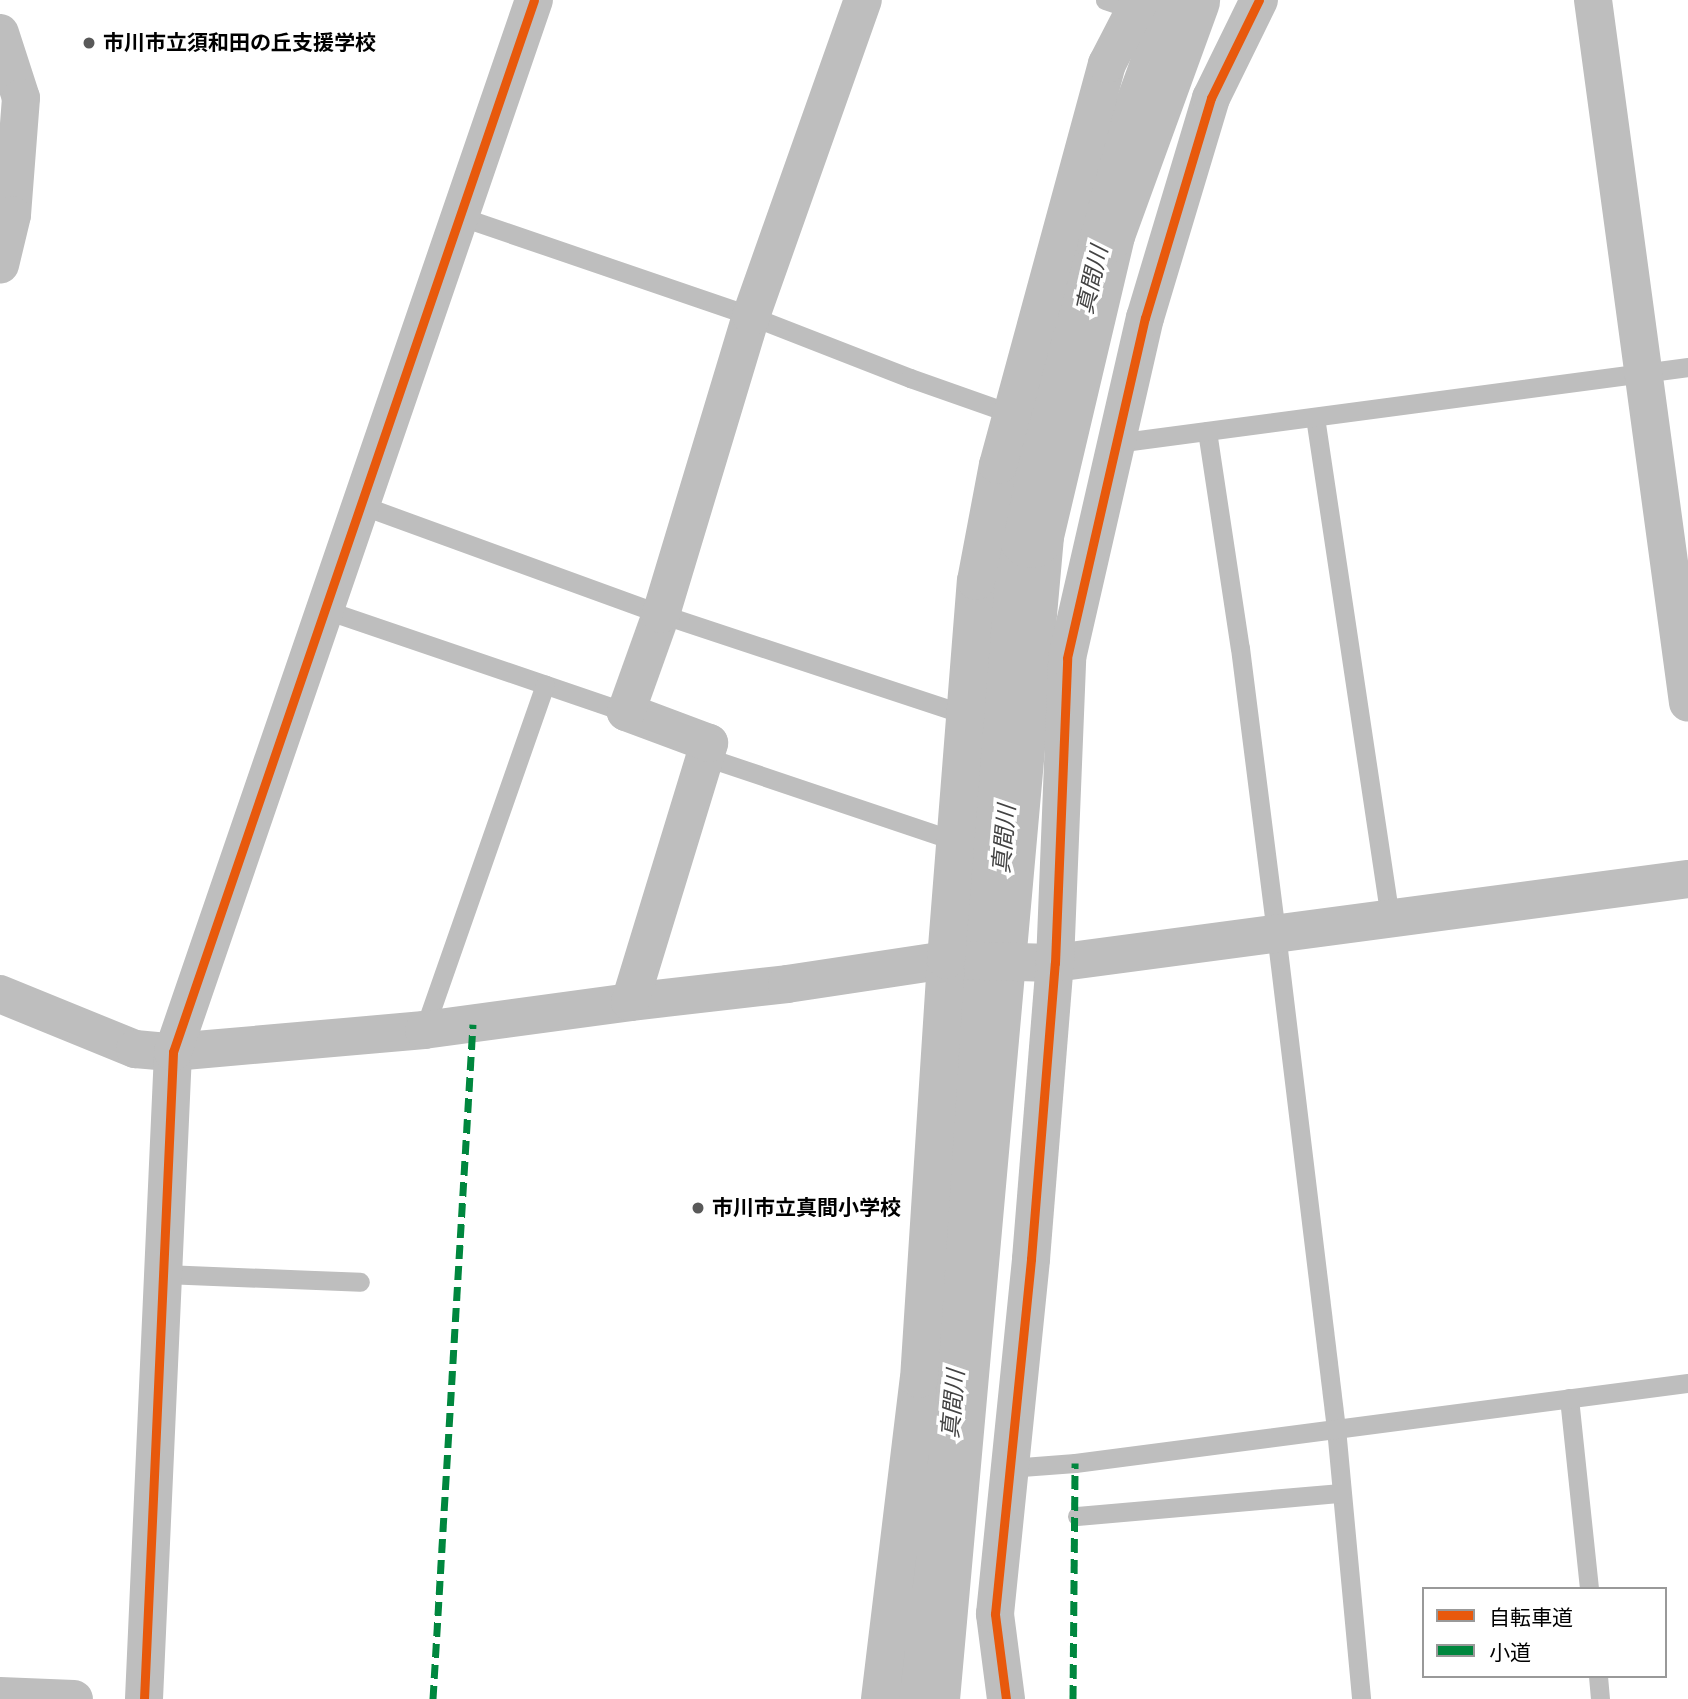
<!DOCTYPE html>
<meta charset="utf-8">
<style>
body{margin:0}
#map{position:relative;width:1688px;height:1699px;overflow:hidden;background:#fff;font-family:"PT Sans","Noto Sans JP",sans-serif}
div>[style]{position:absolute}
.river>*{height:66px;margin:-33px;padding:0 33px;transform-origin:33px;border-radius:33px;background:#bebebe}
.lane>*{height:19px;margin:-9.5px;padding:0 9.5px;transform-origin:9.5px;border-radius:9.5px;background:#bebebe}
.street>*{height:38px;margin:-19px;padding:0 19px;transform-origin:19px;border-radius:19px;background:#bebebe}
.quiet>*{height:7px;margin-top:-3.5px;transform-origin:0;background:repeating-linear-gradient(90deg,#00873e 0 14px,transparent 0 21px)}
.cycleway>*{height:9px;margin:-4.5px;padding:0 4.5px;transform-origin:4.5px;border-radius:4.5px;background:#e8590c}
.dots>*{width:19px;height:19px;translate:-50% -50%;box-sizing:border-box;border:4px solid #fff;border-radius:50%}
span{translate:-50% -50%;white-space:nowrap;text-align:center;line-height:1.15;-webkit-text-stroke:7px #fff;paint-order:stroke}
.poi-label{font-size:21px;color:#000;font-weight:700}
.left{translate:0 -50%;text-align:left}
.water-label{font-size:23px;color:#434343;font-style:italic}
.legend{position:absolute;left:1422px;top:1587px;width:245px;height:91px;box-sizing:border-box;background:#fff;border:2px solid #999;margin:0;padding:9px 12px;list-style:none;font-size:21px;color:#000}
.legend li{display:flex;align-items:center;gap:14px;height:35px}
.legend b{width:35px;border:2px solid #999}
</style>
<div id="map">
<div class="river">
<i style="left:927px;top:1699px;width:1169px;rotate:-84.89deg"></i>
<i style="left:1031px;top:535px;width:312px;rotate:-76.7deg"></i>
<i style="left:1103px;top:231px;width:246px;rotate:-70deg"></i>
</div>
<div class="lane">
<i style="left:1105px;top:0;width:31px;rotate:19deg"></i>
<i style="left:459px;top:216px;width:309px;rotate:18.9deg"></i>
<i style="left:751px;top:316px;width:171px;rotate:21.3deg"></i>
<i style="left:910px;top:378px;width:108px;rotate:19.4deg"></i>
<i style="left:1315px;top:417px;width:507px;rotate:81.49deg"></i>
<i style="left:1207px;top:431px;width:219px;rotate:81.4deg"></i>
<i style="left:1240px;top:648px;width:287px;rotate:82.8deg"></i>
<i style="left:1276px;top:933px;width:499px;rotate:83.1deg"></i>
<i style="left:1336px;top:1428px;width:272px;rotate:84.7deg"></i>
<i style="left:1116px;top:443px;width:577px;rotate:-7.57deg"></i>
<i style="left:361px;top:505px;width:319px;rotate:20deg"></i>
<i style="left:661px;top:614px;width:321px;rotate:18.3deg"></i>
<i style="left:326px;top:610px;width:317px;rotate:18.8deg"></i>
<i style="left:706px;top:757px;width:264px;rotate:18.6deg"></i>
<i style="left:424px;top:1030px;width:366px;rotate:-70.7deg"></i>
<i style="left:164px;top:1274px;width:196px;rotate:2.3deg"></i>
<i style="left:1569px;top:1398px;width:192px;rotate:84deg"></i>
<i style="left:1010px;top:1468px;width:65px;rotate:-4.4deg"></i>
<i style="left:1075px;top:1463px;width:618px;rotate:-7.44deg"></i>
<i style="left:1077px;top:1516px;width:265px;rotate:-5deg"></i>
<i style="left:1598px;top:1676px;width:23px;rotate:85deg"></i>
</div>
<div class="street">
<i style="left:1593px;top:0;width:709px;rotate:82.3deg"></i>
<i style="left:0;top:33px;width:68px;rotate:72.1deg"></i>
<i style="left:21px;top:98px;width:117px;rotate:94.4deg"></i>
<i style="left:12px;top:215px;width:51px;rotate:103.5deg"></i>
<i style="left:0;top:994px;width:146px;rotate:22.2deg"></i>
<i style="left:135px;top:1049px;width:38px;rotate:5deg"></i>
<i style="left:173px;top:1052px;width:252px;rotate:-5deg"></i>
<i style="left:424px;top:1030px;width:208px;rotate:-7.7deg"></i>
<i style="left:630px;top:1002px;width:158px;rotate:-6.5deg"></i>
<i style="left:787px;top:984px;width:161px;rotate:-8.6deg"></i>
<i style="left:946px;top:960px;width:109px;rotate:1.6deg"></i>
<i style="left:1055px;top:963px;width:639px;rotate:-7.56deg"></i>
<i style="left:630px;top:1002px;width:271px;rotate:-73deg"></i>
<i style="left:709px;top:743px;width:89px;rotate:-159.5deg"></i>
<i style="left:626px;top:712px;width:104px;rotate:-70.3deg"></i>
<i style="left:661px;top:614px;width:311px;rotate:-73.2deg"></i>
<i style="left:751px;top:316px;width:335px;rotate:-70.5deg"></i>
<i style="left:0;top:1696px;width:74px;rotate:2.3deg"></i>
<i style="left:144px;top:1699px;width:648px;rotate:-87.43deg"></i>
<i style="left:173px;top:1052px;width:1112px;rotate:-71.06deg"></i>
<i style="left:880px;top:1699px;width:322px;rotate:-83.1deg"></i>
<i style="left:919px;top:1379px;width:420px;rotate:-86.3deg"></i>
<i style="left:946px;top:960px;width:380px;rotate:-85.5deg"></i>
<i style="left:976px;top:581px;width:118px;rotate:-79.3deg"></i>
<i style="left:998px;top:465px;width:416px;rotate:-74.8deg"></i>
<i style="left:1107px;top:64px;width:72px;rotate:-62.7deg"></i>
<i style="left:1006px;top:1699px;width:86px;rotate:-97.4deg"></i>
<i style="left:995px;top:1614px;width:357px;rotate:-84.2deg"></i>
<i style="left:1031px;top:1259px;width:297px;rotate:-85.4deg"></i>
<i style="left:1055px;top:963px;width:305px;rotate:-87.7deg"></i>
<i style="left:1067px;top:658px;width:349px;rotate:-77.1deg"></i>
<i style="left:1145px;top:318px;width:230px;rotate:-73.3deg"></i>
<i style="left:1211px;top:98px;width:109px;rotate:-63.9deg"></i>
</div>
<div class="quiet">
<i style="left:433px;top:1699px;width:676px;rotate:-86.61deg"></i>
<i style="left:1073px;top:1699px;width:236px;rotate:-89.5deg"></i>
</div>
<div class="cycleway">
<i style="left:144px;top:1699px;width:648px;rotate:-87.43deg"></i>
<i style="left:173px;top:1052px;width:1112px;rotate:-71.06deg"></i>
<i style="left:1006px;top:1699px;width:86px;rotate:-97.4deg"></i>
<i style="left:995px;top:1614px;width:357px;rotate:-84.2deg"></i>
<i style="left:1031px;top:1259px;width:297px;rotate:-85.4deg"></i>
<i style="left:1055px;top:963px;width:305px;rotate:-87.7deg"></i>
<i style="left:1067px;top:658px;width:349px;rotate:-77.1deg"></i>
<i style="left:1145px;top:318px;width:230px;rotate:-73.3deg"></i>
<i style="left:1211px;top:98px;width:109px;rotate:-63.9deg"></i>
</div>
<div class="dots">
<i style="left:89px;top:43px;background:#595959"></i>
<i style="left:698px;top:1208px;background:#595959"></i>
</div>
<div class="poi-label">
<span class="left" style="left:103px;top:43px">市川市立須和田の丘支援学校</span>
<span class="left" style="left:712px;top:1208px">市川市立真間小学校</span>
</div>
<div class="water-label">
<span style="left:1092px;top:280px;rotate:-77deg">真間川</span>
<span style="left:1004px;top:839px;rotate:-85deg">真間川</span>
<span style="left:953px;top:1404px;rotate:-85deg">真間川</span>
</div>
<ul class="legend">
<li><b style="height:9px;background:#e8590c"></b>自転車道</li>
<li><b style="height:9px;background:#00873e"></b>小道</li>
</ul>
</div>
